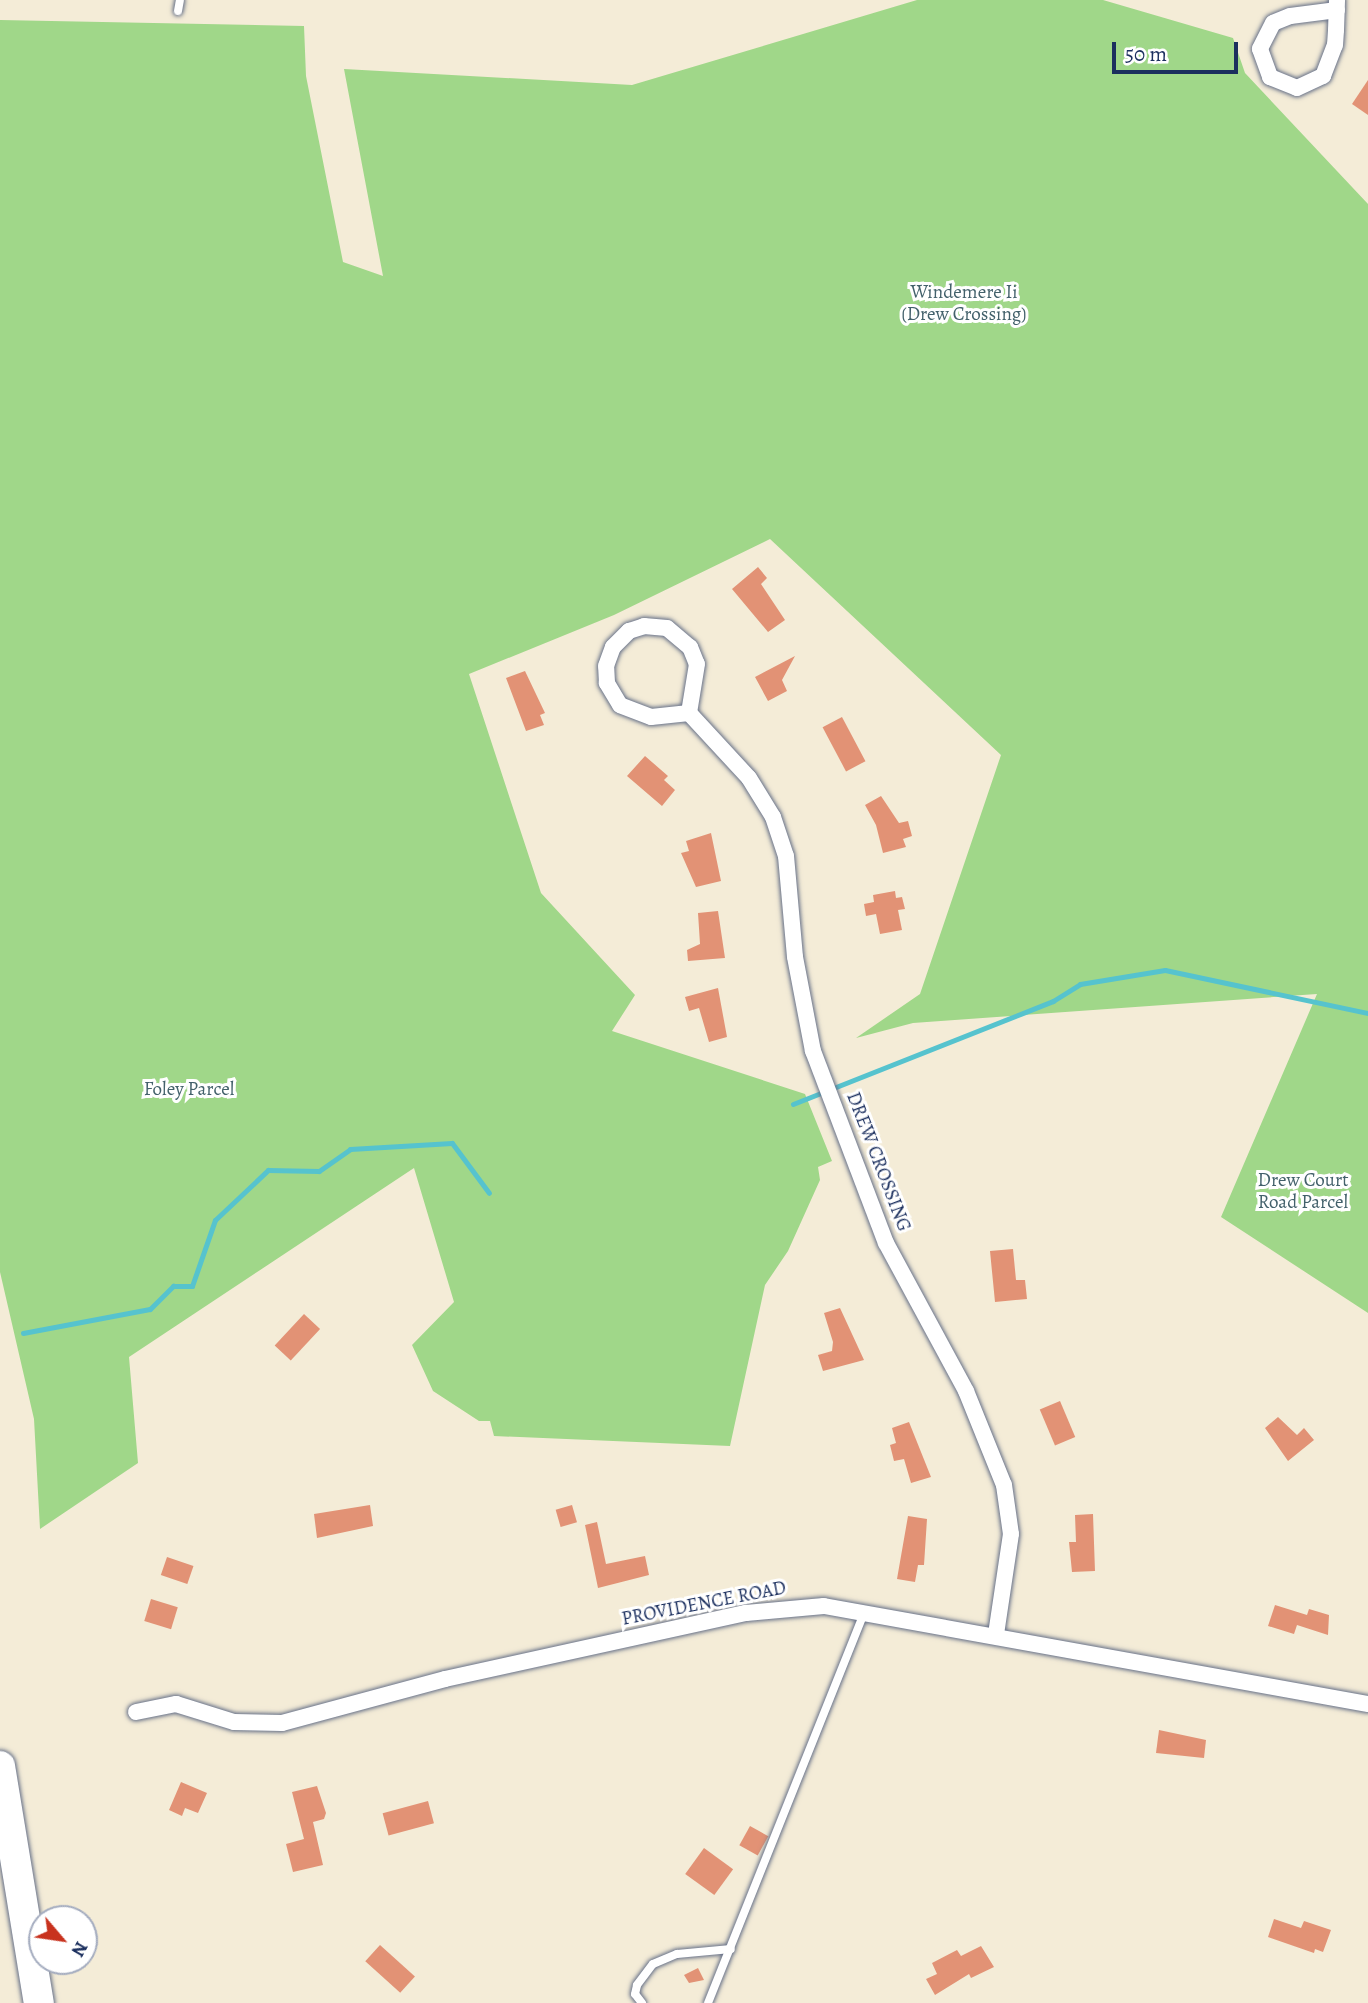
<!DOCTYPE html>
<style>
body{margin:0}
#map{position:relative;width:1368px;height:2003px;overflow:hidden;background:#f4ecd7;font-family:Alegreya,serif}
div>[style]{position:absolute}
.green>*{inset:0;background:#a0d789}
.stream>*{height:5px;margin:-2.5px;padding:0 2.5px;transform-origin:2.5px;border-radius:2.5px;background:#56c3ce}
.building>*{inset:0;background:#e29275;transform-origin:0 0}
.roads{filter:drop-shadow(0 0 2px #677188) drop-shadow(0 0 2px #677188)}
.lane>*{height:8px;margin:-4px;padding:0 4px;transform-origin:4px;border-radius:4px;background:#fff}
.street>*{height:16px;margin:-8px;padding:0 8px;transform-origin:8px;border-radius:8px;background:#fff}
.highway>*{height:30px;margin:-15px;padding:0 15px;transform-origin:15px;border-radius:15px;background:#fff}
span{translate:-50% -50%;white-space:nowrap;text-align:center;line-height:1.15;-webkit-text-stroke:6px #fff;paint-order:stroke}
.park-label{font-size:19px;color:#43616b}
.street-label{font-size:19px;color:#1b2f5e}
.north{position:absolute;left:28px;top:1905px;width:70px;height:70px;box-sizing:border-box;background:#fff;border:2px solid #a4acbf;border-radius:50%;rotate:119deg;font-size:19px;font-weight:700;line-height:28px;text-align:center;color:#1b2f5e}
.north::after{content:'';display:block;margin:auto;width:24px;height:32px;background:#c8321e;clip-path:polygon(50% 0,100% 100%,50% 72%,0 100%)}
.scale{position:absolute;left:1112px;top:42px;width:126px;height:32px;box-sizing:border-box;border:4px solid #1b2f5e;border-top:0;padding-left:9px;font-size:21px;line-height:24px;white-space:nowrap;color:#1b2f5e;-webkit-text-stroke:5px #fff;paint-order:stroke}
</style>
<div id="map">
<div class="green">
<i style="clip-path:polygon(917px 0,1103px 0,1233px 38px,1245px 73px,1368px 204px,1368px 1313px,1221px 1217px,1317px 994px,913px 1023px,856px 1038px,920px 994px,1001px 755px,770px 539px,614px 615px,469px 674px,541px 893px,635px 995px,612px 1031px,805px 1094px,832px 1161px,818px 1167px,820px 1180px,788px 1251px,765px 1285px,730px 1446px,494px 1436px,490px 1421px,479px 1421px,433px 1391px,412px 1345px,454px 1302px,414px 1168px,129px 1357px,138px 1463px,40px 1529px,34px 1419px,0 1272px,0 20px,304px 26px,306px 76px,343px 262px,383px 276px,344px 69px,632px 85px)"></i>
</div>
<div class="stream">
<i style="left:793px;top:1104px;width:280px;rotate:-21.6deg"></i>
<i style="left:1053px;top:1001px;width:32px;rotate:-32deg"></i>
<i style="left:1080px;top:984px;width:86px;rotate:-9.4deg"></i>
<i style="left:1165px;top:970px;width:208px;rotate:12deg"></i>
<i style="left:23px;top:1333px;width:129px;rotate:-10.7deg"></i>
<i style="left:150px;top:1309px;width:33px;rotate:-45deg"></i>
<i style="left:173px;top:1286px;width:19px"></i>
<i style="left:192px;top:1286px;width:70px;rotate:-70.8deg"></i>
<i style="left:215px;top:1220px;width:73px;rotate:-43.3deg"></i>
<i style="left:268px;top:1170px;width:51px;rotate:1.1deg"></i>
<i style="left:319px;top:1171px;width:38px;rotate:-35deg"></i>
<i style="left:350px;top:1149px;width:102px;rotate:-3.4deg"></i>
<i style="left:452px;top:1143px;width:62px;rotate:53.5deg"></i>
</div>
<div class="building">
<i style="clip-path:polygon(1368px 80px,1368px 115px,1352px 104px)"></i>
<i style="clip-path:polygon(758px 567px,767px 578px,761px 584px,785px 620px,768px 632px,732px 589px)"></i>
<i style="clip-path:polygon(795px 656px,782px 680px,787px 691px,768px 701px,755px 677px)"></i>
<i style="clip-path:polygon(525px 671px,545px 713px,540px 715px,544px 725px,526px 731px,506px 678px)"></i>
<i style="left:842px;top:717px;width:50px;height:22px;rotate:62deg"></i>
<i style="clip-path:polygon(645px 756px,668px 776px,664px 780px,675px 790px,662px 806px,627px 776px)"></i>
<i style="clip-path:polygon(881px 796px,899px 823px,908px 821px,912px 836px,903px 839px,906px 847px,883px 853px,876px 825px,865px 805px)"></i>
<i style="clip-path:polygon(711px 833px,721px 881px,696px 887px,681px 853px,689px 851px,686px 841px)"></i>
<i style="clip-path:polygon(895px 891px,896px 898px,902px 897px,905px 909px,898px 910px,902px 930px,880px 934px,876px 914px,866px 916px,864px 904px,874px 902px,873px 895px)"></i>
<i style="clip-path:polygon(718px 911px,725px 958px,688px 961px,687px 950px,700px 944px,698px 913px)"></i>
<i style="clip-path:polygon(718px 988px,727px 1037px,709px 1042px,699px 1008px,689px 1011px,685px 997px)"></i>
<i style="clip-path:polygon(1013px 1249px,1016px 1280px,1025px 1280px,1027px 1299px,995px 1302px,990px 1251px)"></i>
<i style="clip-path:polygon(840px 1308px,864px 1360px,823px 1371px,818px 1355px,832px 1351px,833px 1342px,824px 1313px)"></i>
<i style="left:304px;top:1314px;width:22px;height:43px;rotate:43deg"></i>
<i style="left:1060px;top:1401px;width:39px;height:22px;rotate:67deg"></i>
<i style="clip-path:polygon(1278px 1417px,1297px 1435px,1304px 1428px,1314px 1440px,1288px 1461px,1265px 1428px)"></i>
<i style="clip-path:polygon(909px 1422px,931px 1477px,911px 1483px,904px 1459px,894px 1461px,890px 1445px,896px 1443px,892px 1428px)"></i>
<i style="clip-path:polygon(370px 1505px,373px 1526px,317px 1538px,314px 1514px)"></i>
<i style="left:572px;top:1505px;width:18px;height:17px;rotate:74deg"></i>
<i style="clip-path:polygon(1093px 1514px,1095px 1571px,1072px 1572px,1069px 1542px,1076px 1542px,1075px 1515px)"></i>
<i style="clip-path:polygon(908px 1516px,927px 1519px,924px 1565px,918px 1565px,915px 1582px,897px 1579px)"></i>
<i style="clip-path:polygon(597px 1522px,606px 1564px,645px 1556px,649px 1575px,598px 1588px,585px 1525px)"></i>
<i style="left:167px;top:1557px;width:28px;height:19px;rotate:19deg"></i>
<i style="left:151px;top:1599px;width:28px;height:23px;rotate:17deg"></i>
<i style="clip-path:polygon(1275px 1605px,1307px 1615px,1309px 1609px,1329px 1615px,1328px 1635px,1297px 1625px,1294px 1634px,1268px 1626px)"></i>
<i style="clip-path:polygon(1159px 1730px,1206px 1740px,1204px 1758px,1156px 1753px)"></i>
<i style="clip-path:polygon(181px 1782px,207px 1793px,198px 1813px,185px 1808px,182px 1816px,169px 1810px)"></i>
<i style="clip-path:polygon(317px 1786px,326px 1813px,324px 1819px,313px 1822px,323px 1865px,293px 1872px,286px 1844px,304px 1839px,292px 1792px)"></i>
<i style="left:428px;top:1801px;width:23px;height:47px;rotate:75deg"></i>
<i style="left:750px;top:1826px;width:21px;height:22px;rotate:29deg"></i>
<i style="left:704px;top:1848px;width:36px;height:32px;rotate:36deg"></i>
<i style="clip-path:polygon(1274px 1919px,1301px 1928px,1304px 1921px,1331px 1930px,1323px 1952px,1315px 1949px,1314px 1953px,1268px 1937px)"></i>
<i style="left:380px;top:1945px;width:47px;height:22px;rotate:42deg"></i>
<i style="clip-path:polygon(981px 1946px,994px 1967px,971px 1978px,969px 1974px,935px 1995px,926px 1979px,937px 1974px,932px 1963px,957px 1950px,961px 1956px)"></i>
<i style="clip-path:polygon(698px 1968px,704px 1980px,689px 1983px,684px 1975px)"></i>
</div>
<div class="roads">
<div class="lane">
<i style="left:178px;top:11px;width:11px;rotate:-80deg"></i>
<i style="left:642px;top:2003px;width:11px;rotate:-128deg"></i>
<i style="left:635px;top:1994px;width:9px;rotate:-77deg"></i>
<i style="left:637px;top:1985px;width:26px;rotate:-53deg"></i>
<i style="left:653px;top:1964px;width:26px;rotate:-23deg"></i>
<i style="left:677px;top:1954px;width:54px;rotate:-5.3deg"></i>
<i style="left:708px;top:2003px;width:421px;rotate:-68.2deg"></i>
</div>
<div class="street">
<i style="left:1337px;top:10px;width:47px;rotate:172.7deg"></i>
<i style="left:1290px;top:16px;width:18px;rotate:158deg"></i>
<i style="left:1273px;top:23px;width:29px;rotate:117deg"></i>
<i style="left:1260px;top:49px;width:30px;rotate:70deg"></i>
<i style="left:1270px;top:77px;width:29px;rotate:22deg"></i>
<i style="left:1297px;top:88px;width:29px;rotate:-25deg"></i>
<i style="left:1323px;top:76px;width:33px;rotate:-69deg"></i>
<i style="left:1335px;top:45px;width:15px;rotate:-86deg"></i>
<i style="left:1336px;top:30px;width:30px;rotate:-88deg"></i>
<i style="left:689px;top:713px;width:38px;rotate:174deg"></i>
<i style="left:651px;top:717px;width:33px;rotate:-159deg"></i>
<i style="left:620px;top:705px;width:26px;rotate:-121deg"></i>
<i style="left:607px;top:683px;width:17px;rotate:-93deg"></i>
<i style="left:606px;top:666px;width:20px;rotate:-70deg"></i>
<i style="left:613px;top:647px;width:23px;rotate:-45deg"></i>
<i style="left:629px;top:631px;width:16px;rotate:-18deg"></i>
<i style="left:644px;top:626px;width:23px;rotate:5deg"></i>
<i style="left:667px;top:628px;width:30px;rotate:40deg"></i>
<i style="left:690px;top:647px;width:18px;rotate:68deg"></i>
<i style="left:697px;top:664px;width:50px;rotate:99.3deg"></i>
<i style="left:689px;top:713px;width:88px;rotate:47.3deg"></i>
<i style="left:749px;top:778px;width:46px;rotate:58.4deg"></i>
<i style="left:773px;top:817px;width:41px;rotate:71.6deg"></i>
<i style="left:786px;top:856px;width:101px;rotate:84.9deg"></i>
<i style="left:795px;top:957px;width:96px;rotate:79.2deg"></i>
<i style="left:813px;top:1051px;width:205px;rotate:69.2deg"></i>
<i style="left:886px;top:1243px;width:168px;rotate:61.6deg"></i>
<i style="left:966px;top:1391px;width:101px;rotate:68deg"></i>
<i style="left:1004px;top:1485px;width:49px;rotate:81.9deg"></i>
<i style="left:1011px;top:1534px;width:101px;rotate:98.5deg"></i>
<i style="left:136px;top:1712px;width:41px;rotate:-11.3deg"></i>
<i style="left:176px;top:1704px;width:61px;rotate:17.2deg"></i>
<i style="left:234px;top:1722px;width:48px;rotate:1.2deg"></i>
<i style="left:282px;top:1723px;width:169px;rotate:-15.1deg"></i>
<i style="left:445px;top:1679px;width:308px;rotate:-12.4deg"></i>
<i style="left:746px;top:1613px;width:78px;rotate:-5.1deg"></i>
<i style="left:824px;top:1606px;width:553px;rotate:10.21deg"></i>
</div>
<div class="highway">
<i style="left:0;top:1766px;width:240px;rotate:80.7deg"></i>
</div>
</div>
<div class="park-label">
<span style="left:964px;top:304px">Windemere Ii<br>(Drew Crossing)</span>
<span style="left:189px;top:1090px">Foley Parcel</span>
<span style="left:1303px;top:1192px">Drew Court<br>Road Parcel</span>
</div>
<div class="street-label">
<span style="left:878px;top:1162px;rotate:69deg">DREW CROSSING</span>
<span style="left:704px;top:1604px;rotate:-11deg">PROVIDENCE ROAD</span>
</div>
<div class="north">N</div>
<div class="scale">50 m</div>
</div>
